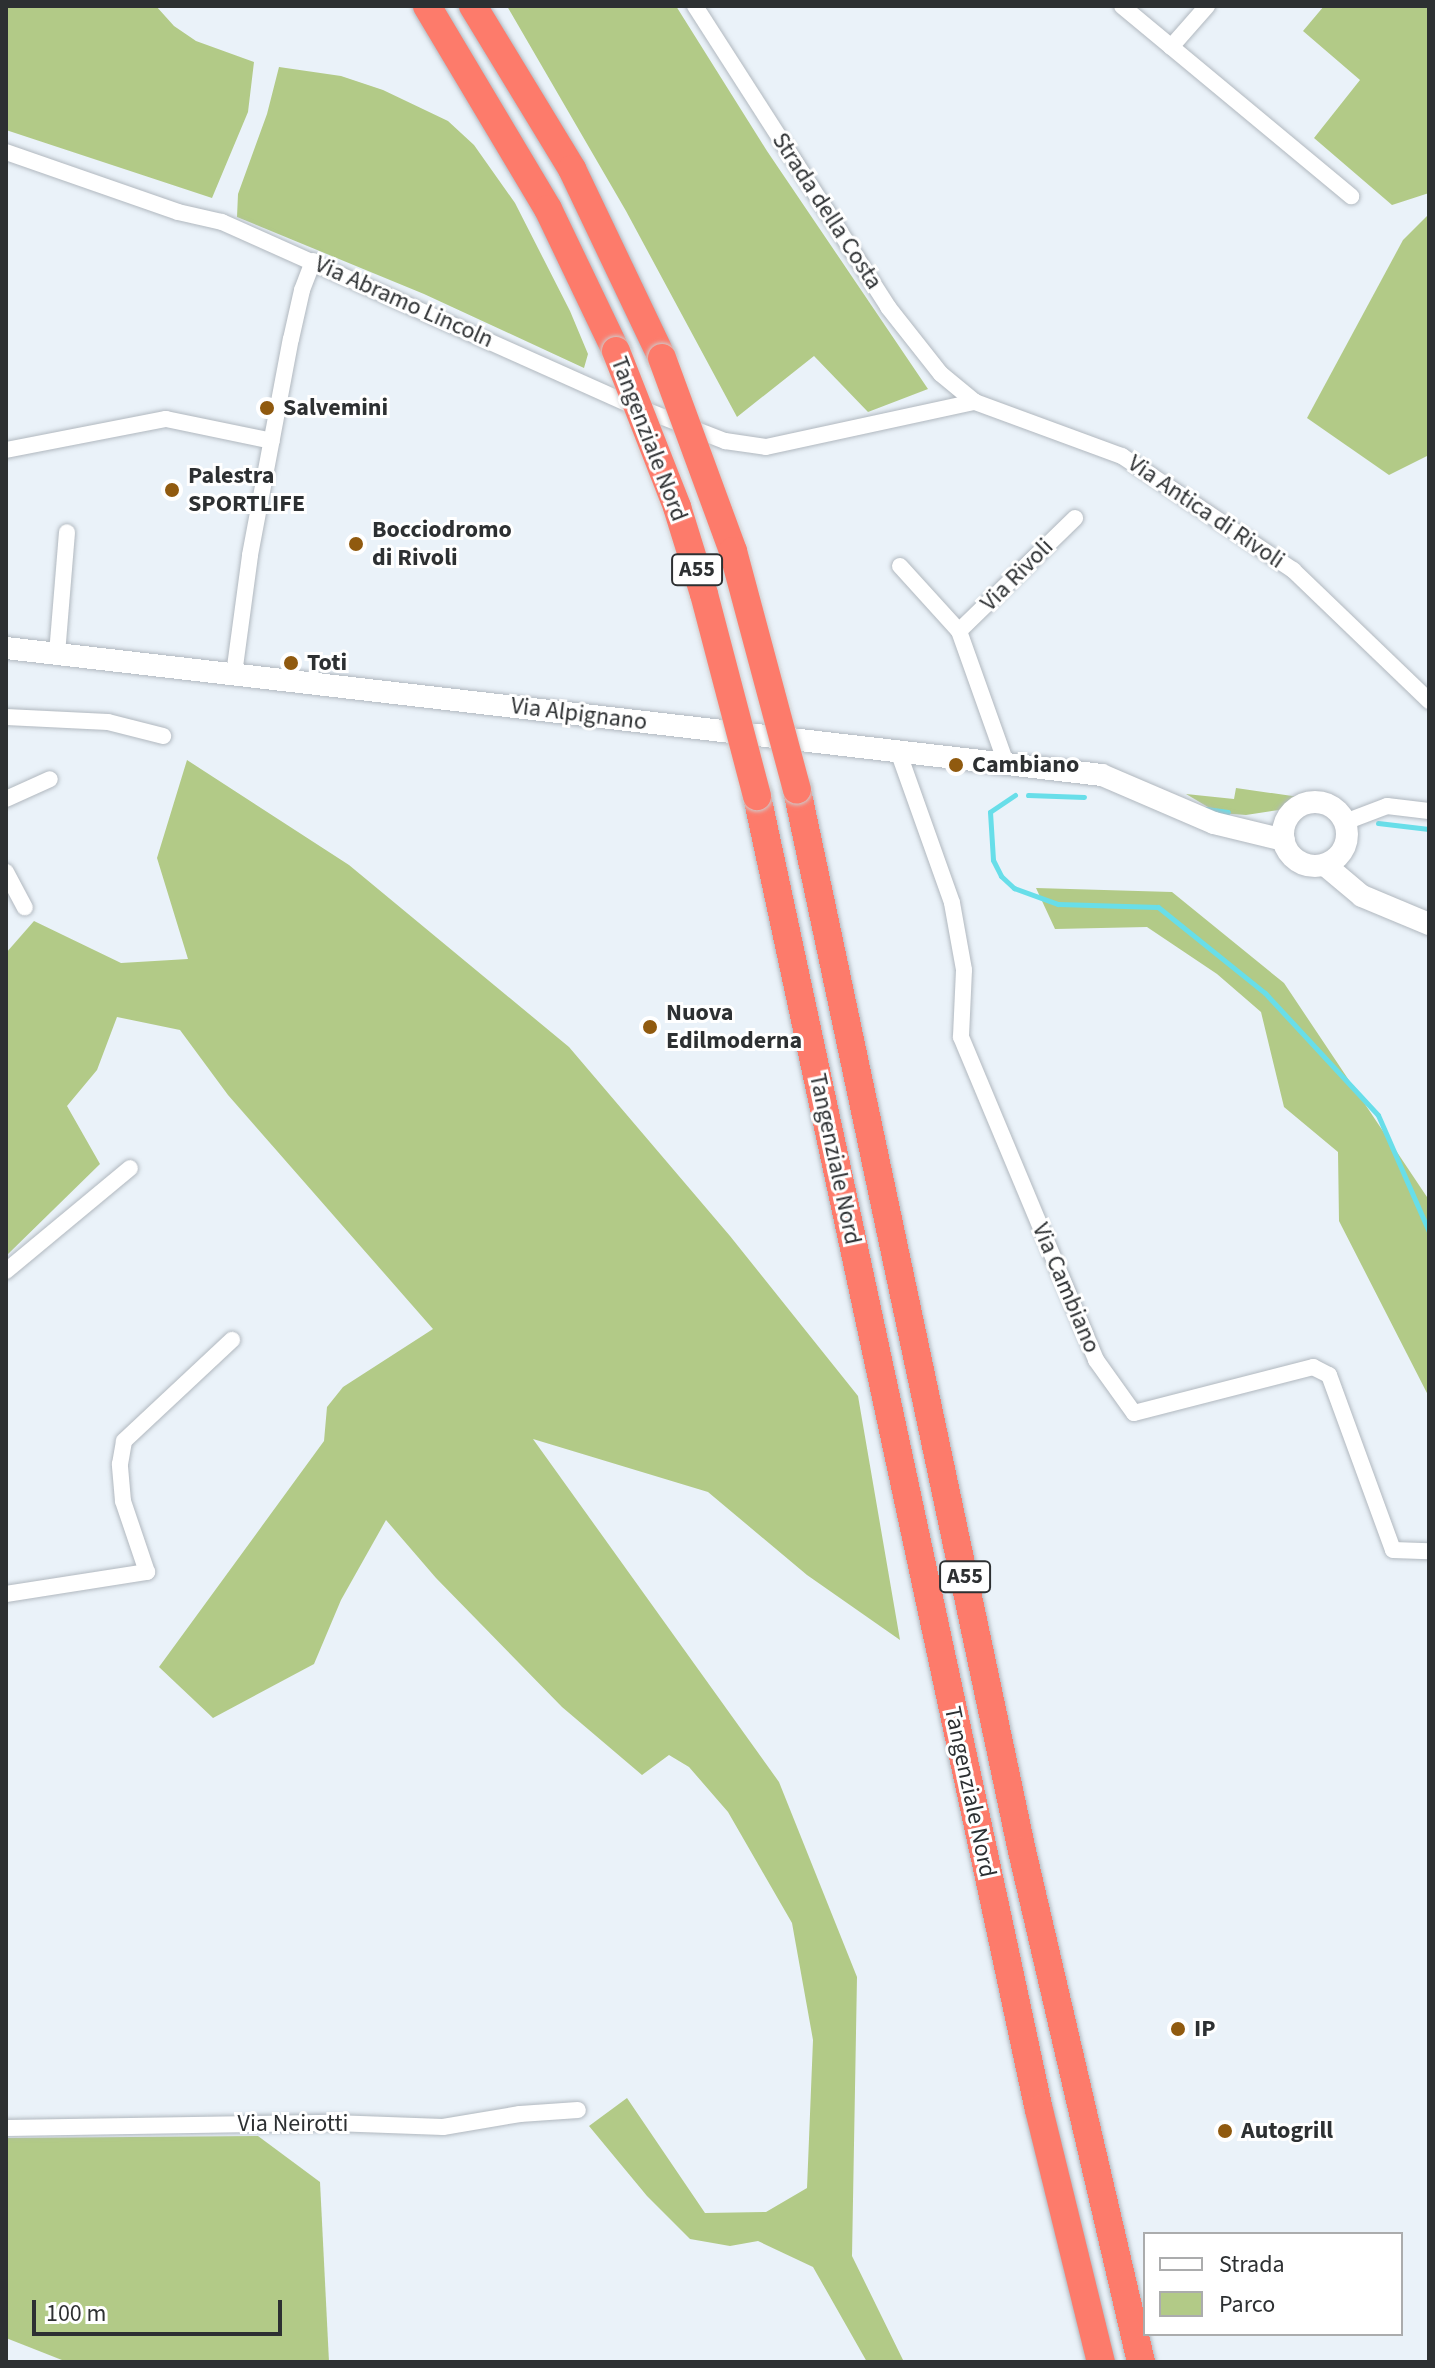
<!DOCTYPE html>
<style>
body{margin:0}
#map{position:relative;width:1435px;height:2368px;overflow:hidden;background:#eaf2f9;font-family:"Source Sans 3",sans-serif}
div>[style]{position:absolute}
.green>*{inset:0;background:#b2ca87}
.stream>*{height:5px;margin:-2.5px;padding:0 2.5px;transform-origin:2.5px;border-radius:2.5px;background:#68dee9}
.roads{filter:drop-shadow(0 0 2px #b1b8bf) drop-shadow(0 0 2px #b1b8bf)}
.street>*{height:16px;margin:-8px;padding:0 8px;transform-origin:8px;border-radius:8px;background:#fff}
.secondary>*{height:22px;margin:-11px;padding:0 11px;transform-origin:11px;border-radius:11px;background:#fff}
.secondary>.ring{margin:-11px;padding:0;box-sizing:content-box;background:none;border:22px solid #fff;border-radius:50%}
.highway>*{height:28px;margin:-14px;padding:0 14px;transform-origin:14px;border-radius:14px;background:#fd7b6b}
.bridges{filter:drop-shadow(0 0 2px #cdcdce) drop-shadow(0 0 2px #cdcdce)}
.highway-bridge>*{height:28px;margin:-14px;padding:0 14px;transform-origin:14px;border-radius:14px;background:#fd7b6b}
.dots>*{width:22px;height:22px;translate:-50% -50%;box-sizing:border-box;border:4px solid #fff;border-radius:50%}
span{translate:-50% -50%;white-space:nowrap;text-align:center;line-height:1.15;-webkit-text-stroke:6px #fff;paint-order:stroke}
.shield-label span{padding:2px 6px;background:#fff;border:2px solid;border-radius:6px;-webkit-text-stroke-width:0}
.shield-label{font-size:22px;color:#2d3032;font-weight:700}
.street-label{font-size:24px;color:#2d3032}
.poi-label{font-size:24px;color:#2d3032;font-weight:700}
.left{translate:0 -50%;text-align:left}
.frame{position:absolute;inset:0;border:8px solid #2d3032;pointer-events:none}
.legend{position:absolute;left:1143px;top:2232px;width:260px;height:104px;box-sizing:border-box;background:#fff;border:2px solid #abacad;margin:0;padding:10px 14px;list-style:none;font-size:24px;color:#2d3032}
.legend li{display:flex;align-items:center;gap:16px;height:40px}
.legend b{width:40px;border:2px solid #abacad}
.scale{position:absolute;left:32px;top:2300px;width:250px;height:36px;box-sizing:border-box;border:4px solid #2d3032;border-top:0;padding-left:10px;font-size:24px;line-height:28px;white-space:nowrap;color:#2d3032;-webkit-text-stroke:6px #fff;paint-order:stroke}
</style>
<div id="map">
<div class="green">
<i style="clip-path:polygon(6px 6px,156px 6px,174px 26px,196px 41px,254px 62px,248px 112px,212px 198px,6px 130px)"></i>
<i style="clip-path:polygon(507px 6px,676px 6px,767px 151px,928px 389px,868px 412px,814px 356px,737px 417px,626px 211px)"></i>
<i style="clip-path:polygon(1324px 6px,1429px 6px,1429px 193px,1392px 205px,1314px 138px,1360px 80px,1303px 31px)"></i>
<i style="clip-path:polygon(279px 67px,341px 76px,383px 90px,448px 121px,474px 145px,515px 203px,570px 311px,588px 354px,584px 368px,424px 294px,237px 217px,238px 194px,267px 114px)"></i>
<i style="clip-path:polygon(1429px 214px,1429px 455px,1389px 475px,1307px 418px,1403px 240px)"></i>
<i style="clip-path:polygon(187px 760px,349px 865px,569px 1047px,730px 1236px,858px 1396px,900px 1640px,807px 1575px,708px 1492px,533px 1439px,779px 1782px,857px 1977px,852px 2256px,904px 2362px,867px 2362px,813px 2267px,758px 2241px,730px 2246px,690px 2239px,647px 2196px,589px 2126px,627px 2098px,705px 2213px,766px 2212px,807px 2188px,813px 2040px,792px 1923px,728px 1812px,689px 1767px,669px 1755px,642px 1775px,562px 1707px,436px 1578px,386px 1520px,341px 1600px,314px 1664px,213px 1718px,159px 1667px,324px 1441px,327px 1407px,343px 1387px,433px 1329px,228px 1095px,180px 1030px,117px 1017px,97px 1070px,67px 1106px,100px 1164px,6px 1256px,6px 953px,34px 921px,121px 963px,188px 959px,157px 858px)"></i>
<i style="clip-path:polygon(1236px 788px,1299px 797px,1279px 810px,1246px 815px,1218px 813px,1186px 794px,1234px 799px)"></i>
<i style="clip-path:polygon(1036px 888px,1172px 892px,1284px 983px,1429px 1200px,1429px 1397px,1339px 1221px,1338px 1152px,1284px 1107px,1261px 1012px,1217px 974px,1147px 927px,1055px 929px)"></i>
<i style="clip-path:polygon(258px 2136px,320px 2182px,329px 2362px,67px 2362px,6px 2338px,6px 2138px)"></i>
</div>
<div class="stream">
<i style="left:1015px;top:795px;width:30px;rotate:146deg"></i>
<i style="left:990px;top:812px;width:48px;rotate:86.4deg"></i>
<i style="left:993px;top:860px;width:18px;rotate:63deg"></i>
<i style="left:1001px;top:876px;width:18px;rotate:43deg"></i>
<i style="left:1014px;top:888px;width:47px;rotate:20deg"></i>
<i style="left:1058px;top:904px;width:100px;rotate:1.7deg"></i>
<i style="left:1158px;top:907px;width:137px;rotate:38.8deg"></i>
<i style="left:1265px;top:993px;width:166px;rotate:47.2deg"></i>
<i style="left:1378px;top:1115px;width:128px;rotate:66.4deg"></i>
<i style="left:1028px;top:795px;width:56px;rotate:2deg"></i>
<i style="left:1206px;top:809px;width:22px;rotate:8deg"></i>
<i style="left:1378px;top:823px;width:51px;rotate:6.7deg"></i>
</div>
<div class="roads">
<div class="street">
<i style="left:695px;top:6px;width:358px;rotate:57.3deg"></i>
<i style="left:888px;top:307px;width:85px;rotate:51.7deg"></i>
<i style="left:941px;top:374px;width:44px;rotate:39.5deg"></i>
<i style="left:1122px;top:6px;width:298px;rotate:39.7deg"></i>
<i style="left:1171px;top:47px;width:55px;rotate:-48.7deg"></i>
<i style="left:6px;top:152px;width:182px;rotate:19.2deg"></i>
<i style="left:178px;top:212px;width:45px;rotate:12.8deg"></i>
<i style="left:222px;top:222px;width:449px;rotate:24.1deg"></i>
<i style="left:632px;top:405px;width:100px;rotate:21.2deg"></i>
<i style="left:725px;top:441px;width:41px;rotate:8.3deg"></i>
<i style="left:766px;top:447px;width:214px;rotate:-12.2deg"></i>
<i style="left:975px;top:402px;width:157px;rotate:20.2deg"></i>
<i style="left:1122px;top:456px;width:206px;rotate:33.7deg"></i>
<i style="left:1293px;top:570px;width:189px;rotate:43.9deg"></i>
<i style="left:6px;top:450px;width:163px;rotate:-11deg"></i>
<i style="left:166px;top:419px;width:108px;rotate:11.7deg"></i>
<i style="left:900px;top:566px;width:88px;rotate:47.8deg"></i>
<i style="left:57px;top:654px;width:122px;rotate:-85.3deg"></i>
<i style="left:234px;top:674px;width:120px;rotate:-82.3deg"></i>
<i style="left:250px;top:555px;width:220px;rotate:-79.3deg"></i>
<i style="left:291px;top:339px;width:50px;rotate:-77.3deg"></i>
<i style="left:302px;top:290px;width:31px;rotate:-69deg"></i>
<i style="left:6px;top:717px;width:102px;rotate:2.8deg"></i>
<i style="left:108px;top:722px;width:57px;rotate:14.3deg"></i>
<i style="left:898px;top:751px;width:161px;rotate:70.4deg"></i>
<i style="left:952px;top:903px;width:68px;rotate:79.8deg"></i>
<i style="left:964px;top:970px;width:67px;rotate:92.6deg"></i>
<i style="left:961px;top:1037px;width:350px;rotate:67.3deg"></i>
<i style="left:1096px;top:1360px;width:65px;rotate:54.4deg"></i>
<i style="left:1134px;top:1413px;width:185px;rotate:-14.4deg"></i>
<i style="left:1313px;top:1367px;width:18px;rotate:27deg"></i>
<i style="left:1329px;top:1375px;width:186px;rotate:69.9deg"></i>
<i style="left:1393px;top:1550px;width:36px;rotate:2deg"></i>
<i style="left:1006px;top:763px;width:140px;rotate:-109.6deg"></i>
<i style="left:959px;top:631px;width:162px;rotate:-44.2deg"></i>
<i style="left:6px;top:799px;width:48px;rotate:-24.4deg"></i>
<i style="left:1345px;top:822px;width:45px;rotate:-20.9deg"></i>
<i style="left:1387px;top:806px;width:42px;rotate:6.8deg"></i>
<i style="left:6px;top:872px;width:40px;rotate:62deg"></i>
<i style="left:6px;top:1271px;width:161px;rotate:-39.7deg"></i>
<i style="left:6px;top:1594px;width:143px;rotate:-8.9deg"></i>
<i style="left:147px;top:1572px;width:75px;rotate:-108.7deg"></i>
<i style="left:123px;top:1501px;width:37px;rotate:-95deg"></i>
<i style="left:120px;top:1464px;width:23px;rotate:-80deg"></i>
<i style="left:124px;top:1441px;width:148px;rotate:-43.1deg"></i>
<i style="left:6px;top:2128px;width:327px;rotate:-0.9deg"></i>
<i style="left:333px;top:2123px;width:110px;rotate:2.1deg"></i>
<i style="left:443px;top:2127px;width:78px;rotate:-9.6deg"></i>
<i style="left:520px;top:2114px;width:58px;rotate:-3.9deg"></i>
</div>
<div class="secondary">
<i style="left:6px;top:648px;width:1103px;rotate:6.61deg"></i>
<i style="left:1102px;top:775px;width:122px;rotate:23.2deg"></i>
<i style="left:1214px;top:823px;width:72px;rotate:13.7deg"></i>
<i class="ring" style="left:1283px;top:802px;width:42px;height:42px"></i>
<i style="left:1325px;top:865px;width:48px;rotate:40deg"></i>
<i style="left:1362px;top:896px;width:73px;rotate:22.7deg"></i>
</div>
<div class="highway">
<i style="left:427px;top:6px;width:236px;rotate:59.2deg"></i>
<i style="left:548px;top:209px;width:157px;rotate:64.4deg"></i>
<i style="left:473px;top:6px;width:191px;rotate:58.7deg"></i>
<i style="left:572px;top:169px;width:209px;rotate:64.5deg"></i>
<i style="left:797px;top:790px;width:1085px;rotate:78.03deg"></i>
<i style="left:1022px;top:1851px;width:525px;rotate:76.89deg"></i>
<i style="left:757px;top:796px;width:1344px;rotate:77.89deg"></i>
<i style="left:1039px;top:2110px;width:260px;rotate:76.2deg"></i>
</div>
</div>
<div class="bridges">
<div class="highway-bridge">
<i style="left:616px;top:351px;width:168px;rotate:68.6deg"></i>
<i style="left:677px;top:507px;width:91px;rotate:72.8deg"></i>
<i style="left:704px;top:594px;width:209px;rotate:75.3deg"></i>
<i style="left:662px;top:358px;width:206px;rotate:69.8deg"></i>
<i style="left:733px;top:551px;width:247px;rotate:75deg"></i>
</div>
</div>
<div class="dots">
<i style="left:267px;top:408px;background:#905a0f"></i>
<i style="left:172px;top:490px;background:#905a0f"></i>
<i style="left:356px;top:544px;background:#905a0f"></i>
<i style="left:291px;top:663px;background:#905a0f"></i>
<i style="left:956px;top:765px;background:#905a0f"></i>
<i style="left:650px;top:1027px;background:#905a0f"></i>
<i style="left:1178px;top:2029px;background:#905a0f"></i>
<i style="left:1225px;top:2131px;background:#905a0f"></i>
</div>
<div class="shield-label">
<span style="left:697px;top:570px">A55</span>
<span style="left:965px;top:1577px">A55</span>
</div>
<div class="street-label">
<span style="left:827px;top:211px;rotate:57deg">Strada della Costa</span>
<span style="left:404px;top:302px;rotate:24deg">Via Abramo Lincoln</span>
<span style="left:649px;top:439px;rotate:69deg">Tangenziale Nord</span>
<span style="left:1206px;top:512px;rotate:34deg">Via Antica di Rivoli</span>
<span style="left:1017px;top:575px;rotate:-45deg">Via Rivoli</span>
<span style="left:579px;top:714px;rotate:7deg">Via Alpignano</span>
<span style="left:835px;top:1159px;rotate:78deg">Tangenziale Nord</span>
<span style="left:1066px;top:1288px;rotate:67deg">Via Cambiano</span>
<span style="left:970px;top:1792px;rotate:78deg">Tangenziale Nord</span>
<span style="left:293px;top:2124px">Via Neirotti</span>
</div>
<div class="poi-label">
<span class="left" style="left:283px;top:408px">Salvemini</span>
<span class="left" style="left:188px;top:490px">Palestra<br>SPORTLIFE</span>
<span class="left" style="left:372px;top:544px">Bocciodromo<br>di Rivoli</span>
<span class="left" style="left:307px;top:663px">Toti</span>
<span class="left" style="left:972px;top:765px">Cambiano</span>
<span class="left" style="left:666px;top:1027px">Nuova<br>Edilmoderna</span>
<span class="left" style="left:1194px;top:2029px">IP</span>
<span class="left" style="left:1241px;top:2131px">Autogrill</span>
</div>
<div class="frame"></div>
<ul class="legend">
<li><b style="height:10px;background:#fff"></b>Strada</li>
<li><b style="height:22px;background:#b2ca87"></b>Parco</li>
</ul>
<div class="scale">100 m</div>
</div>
